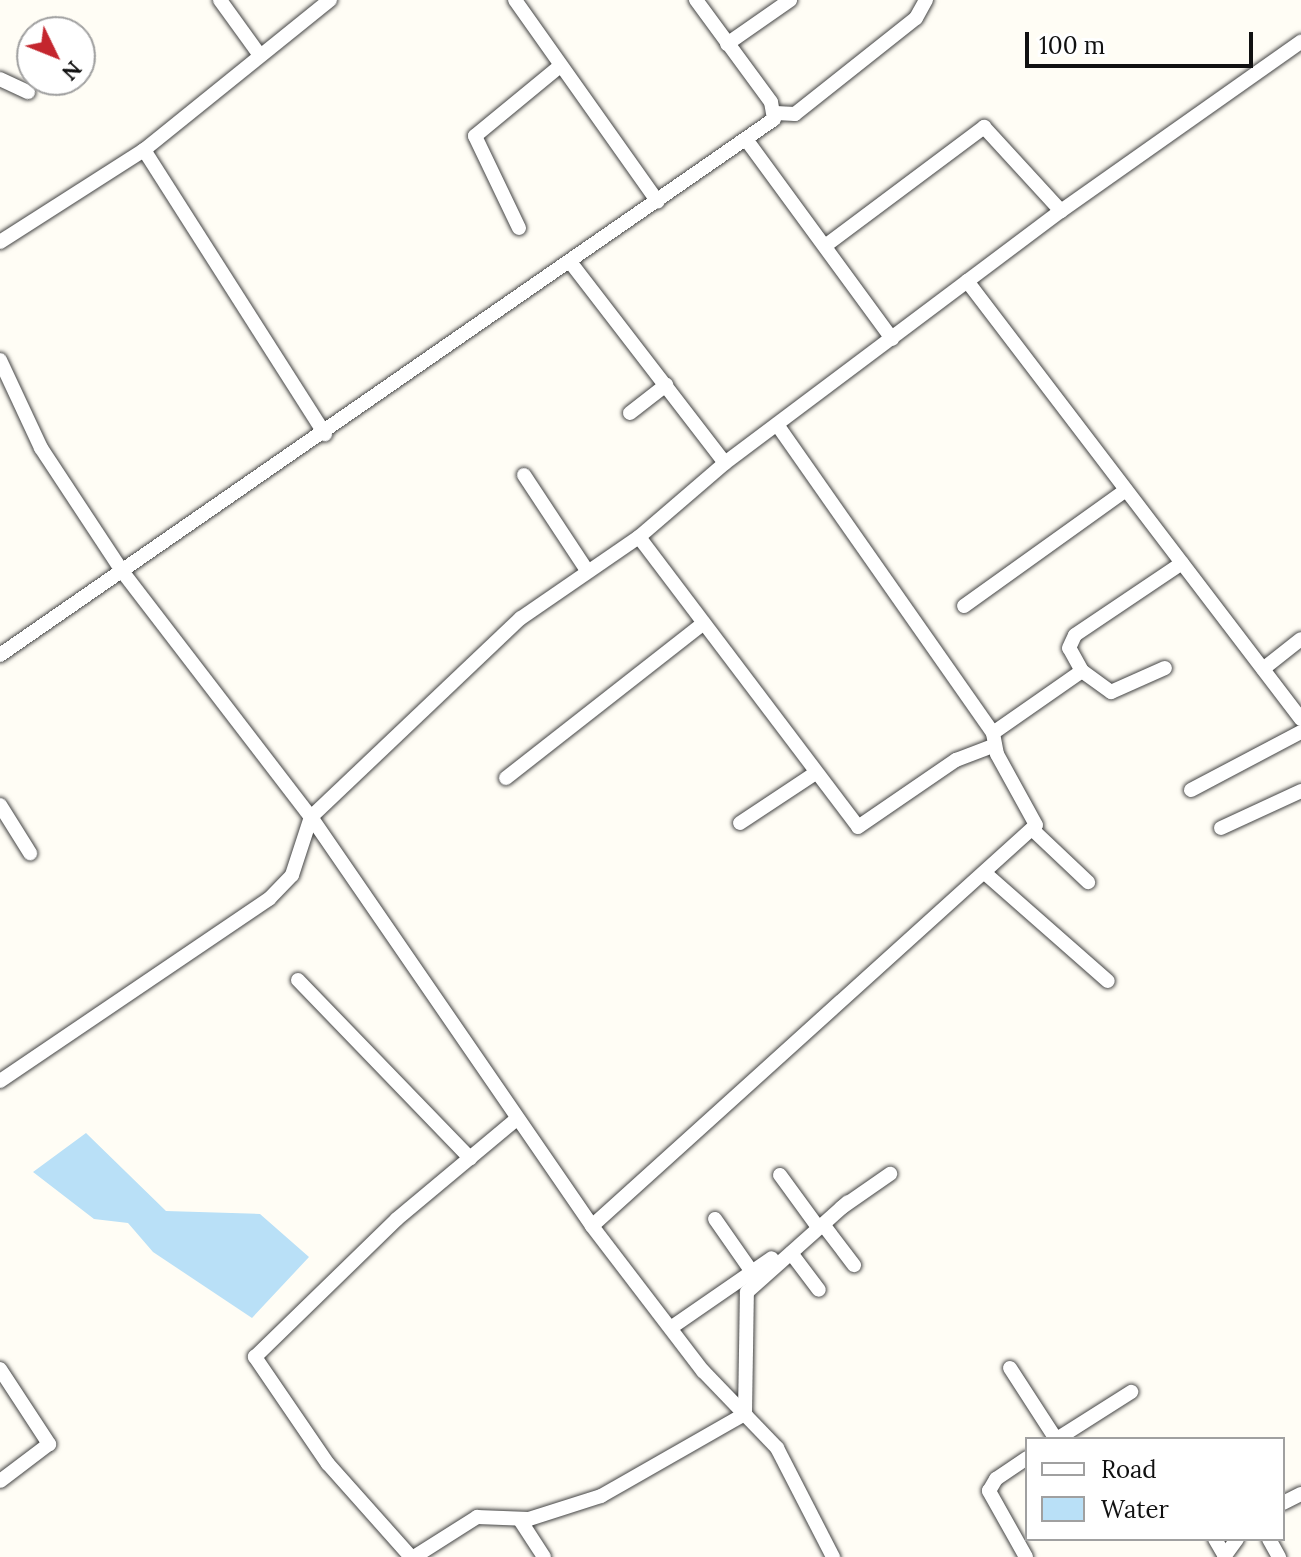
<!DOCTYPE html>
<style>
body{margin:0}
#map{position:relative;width:1301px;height:1557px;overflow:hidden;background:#fffdf5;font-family:Lora,serif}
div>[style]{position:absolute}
.water>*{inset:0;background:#b9e0f7}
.roads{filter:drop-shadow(0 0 2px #444) drop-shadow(0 0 2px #444)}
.street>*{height:14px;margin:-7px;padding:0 7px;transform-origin:7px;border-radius:7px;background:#fff}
span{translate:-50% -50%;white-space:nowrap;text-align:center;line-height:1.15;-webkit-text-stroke:8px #fff;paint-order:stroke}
.legend{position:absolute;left:1025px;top:1437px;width:260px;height:104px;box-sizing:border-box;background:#fff;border:2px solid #a0a0a0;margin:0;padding:10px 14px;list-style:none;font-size:24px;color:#111}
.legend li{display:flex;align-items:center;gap:16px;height:40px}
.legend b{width:40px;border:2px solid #a0a0a0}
.north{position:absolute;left:16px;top:16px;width:80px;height:80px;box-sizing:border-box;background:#fff;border:2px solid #a0a0a0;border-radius:50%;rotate:133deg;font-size:22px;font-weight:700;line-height:32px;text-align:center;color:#111}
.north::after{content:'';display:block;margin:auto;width:28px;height:36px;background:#c4262e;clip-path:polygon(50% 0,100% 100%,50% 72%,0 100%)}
.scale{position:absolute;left:1025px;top:32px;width:228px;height:36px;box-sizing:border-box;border:4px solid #111;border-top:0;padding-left:10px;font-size:24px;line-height:28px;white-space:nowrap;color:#111;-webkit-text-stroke:6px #fff;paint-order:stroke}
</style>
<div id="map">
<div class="water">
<i style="clip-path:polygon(86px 1133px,166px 1211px,260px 1214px,309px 1257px,252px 1318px,153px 1252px,128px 1223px,94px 1219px,33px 1172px)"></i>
</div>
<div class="roads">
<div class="street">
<i style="left:220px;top:0;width:67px;rotate:54.2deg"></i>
<i style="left:515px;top:0;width:247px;rotate:54.7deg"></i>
<i style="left:727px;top:44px;width:77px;rotate:-34.9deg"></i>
<i style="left:0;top:79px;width:31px;rotate:25deg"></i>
<i style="left:776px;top:113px;width:19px;rotate:3deg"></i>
<i style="left:795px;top:114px;width:154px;rotate:-38.4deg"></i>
<i style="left:916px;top:18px;width:21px;rotate:-61deg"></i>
<i style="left:748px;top:142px;width:244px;rotate:53.8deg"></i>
<i style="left:144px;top:150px;width:337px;rotate:57.5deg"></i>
<i style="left:519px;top:228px;width:102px;rotate:-115.6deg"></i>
<i style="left:475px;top:136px;width:110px;rotate:-39.5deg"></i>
<i style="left:0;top:242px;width:171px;rotate:-32.6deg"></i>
<i style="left:144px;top:150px;width:239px;rotate:-38.9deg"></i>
<i style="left:825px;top:246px;width:199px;rotate:-36.8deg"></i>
<i style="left:984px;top:127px;width:114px;rotate:47.5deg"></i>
<i style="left:571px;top:263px;width:252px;rotate:52.4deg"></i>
<i style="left:967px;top:281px;width:551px;rotate:52.67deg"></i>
<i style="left:0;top:360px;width:97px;rotate:65deg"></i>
<i style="left:41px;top:448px;width:147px;rotate:56.6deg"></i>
<i style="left:122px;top:571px;width:310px;rotate:52.5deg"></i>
<i style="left:311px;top:817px;width:496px;rotate:55.5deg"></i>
<i style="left:592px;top:1226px;width:183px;rotate:52.6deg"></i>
<i style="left:703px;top:1371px;width:107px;rotate:46.1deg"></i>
<i style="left:777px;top:1448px;width:123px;rotate:62.8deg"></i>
<i style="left:630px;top:413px;width:46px;rotate:-37.9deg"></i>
<i style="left:524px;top:475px;width:113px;rotate:56.6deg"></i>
<i style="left:639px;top:537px;width:363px;rotate:52.9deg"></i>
<i style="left:858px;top:827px;width:119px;rotate:-34.4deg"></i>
<i style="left:956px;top:760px;width:40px;rotate:-21deg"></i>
<i style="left:964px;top:606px;width:199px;rotate:-35.6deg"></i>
<i style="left:0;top:655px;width:941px;rotate:-34.7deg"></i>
<i style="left:774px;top:119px;width:17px;rotate:-100deg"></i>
<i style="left:771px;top:102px;width:127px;rotate:-126.3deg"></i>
<i style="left:1263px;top:669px;width:48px;rotate:-38.3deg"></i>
<i style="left:1082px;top:671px;width:26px;rotate:-119deg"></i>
<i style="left:1069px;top:648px;width:14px;rotate:-65deg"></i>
<i style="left:1075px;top:635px;width:129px;rotate:-33.9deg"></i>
<i style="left:993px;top:733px;width:108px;rotate:-34.9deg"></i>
<i style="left:1082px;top:671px;width:36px;rotate:36deg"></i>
<i style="left:1111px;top:692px;width:59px;rotate:-24deg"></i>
<i style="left:506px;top:778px;width:246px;rotate:-38.1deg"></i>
<i style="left:1191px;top:790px;width:124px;rotate:-27.8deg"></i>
<i style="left:0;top:805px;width:57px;rotate:58deg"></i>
<i style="left:740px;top:823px;width:89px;rotate:-33.5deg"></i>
<i style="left:1221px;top:828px;width:88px;rotate:-24.8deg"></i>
<i style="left:1033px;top:830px;width:76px;rotate:43.4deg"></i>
<i style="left:986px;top:874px;width:162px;rotate:41.3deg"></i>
<i style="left:298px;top:980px;width:248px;rotate:46deg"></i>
<i style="left:0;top:1081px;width:325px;rotate:-34.1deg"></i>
<i style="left:269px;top:899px;width:33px;rotate:-46deg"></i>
<i style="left:292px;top:875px;width:61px;rotate:-71.9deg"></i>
<i style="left:311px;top:817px;width:289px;rotate:-43.5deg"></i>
<i style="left:521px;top:618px;width:143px;rotate:-34.5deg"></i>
<i style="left:639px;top:537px;width:113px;rotate:-40.7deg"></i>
<i style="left:725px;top:463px;width:420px;rotate:-36.9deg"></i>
<i style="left:1061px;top:211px;width:294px;rotate:-35.2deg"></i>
<i style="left:780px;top:1175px;width:63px;rotate:54deg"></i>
<i style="left:841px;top:1208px;width:60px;rotate:-34.8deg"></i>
<i style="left:715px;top:1219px;width:65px;rotate:55.1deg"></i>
<i style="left:592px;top:1226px;width:598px;rotate:-42.09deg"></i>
<i style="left:1036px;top:825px;width:81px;rotate:-118.8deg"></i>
<i style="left:997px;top:754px;width:21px;rotate:-101deg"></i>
<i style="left:993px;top:733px;width:373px;rotate:-125deg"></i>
<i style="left:825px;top:1227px;width:48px;rotate:52.7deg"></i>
<i style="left:791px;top:1253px;width:46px;rotate:52.9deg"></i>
<i style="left:672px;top:1327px;width:121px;rotate:-34.6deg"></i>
<i style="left:1010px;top:1368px;width:85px;rotate:57.1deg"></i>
<i style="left:0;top:1369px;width:90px;rotate:56.8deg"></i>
<i style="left:49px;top:1444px;width:61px;rotate:142.9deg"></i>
<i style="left:1057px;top:1439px;width:88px;rotate:-32.4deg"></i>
<i style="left:1283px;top:1503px;width:20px;rotate:-27deg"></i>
<i style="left:520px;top:1520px;width:44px;rotate:57deg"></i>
<i style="left:1215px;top:1539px;width:16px;rotate:60deg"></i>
<i style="left:1269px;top:1539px;width:21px;rotate:61deg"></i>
<i style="left:411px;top:1557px;width:125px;rotate:-131.7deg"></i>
<i style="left:328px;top:1464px;width:130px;rotate:-124.3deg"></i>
<i style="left:255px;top:1357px;width:198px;rotate:-44.2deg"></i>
<i style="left:397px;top:1219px;width:153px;rotate:-39.9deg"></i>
<i style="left:414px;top:1557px;width:75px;rotate:-32.4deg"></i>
<i style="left:477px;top:1517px;width:52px;rotate:2.2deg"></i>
<i style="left:529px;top:1519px;width:76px;rotate:-17.7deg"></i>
<i style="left:601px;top:1496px;width:166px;rotate:-29.7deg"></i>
<i style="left:745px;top:1414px;width:122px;rotate:-89.1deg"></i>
<i style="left:747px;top:1292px;width:135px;rotate:-41.7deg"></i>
<i style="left:1026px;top:1557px;width:76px;rotate:-119.3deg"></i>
<i style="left:989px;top:1491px;width:14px;rotate:-60deg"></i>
<i style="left:996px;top:1479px;width:37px;rotate:-34deg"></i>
<i style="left:1224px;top:1557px;width:22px;rotate:-54deg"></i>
</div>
</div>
<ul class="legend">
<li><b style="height:10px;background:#fff"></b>Road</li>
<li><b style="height:22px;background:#b9e0f7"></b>Water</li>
</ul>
<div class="north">N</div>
<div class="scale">100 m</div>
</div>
